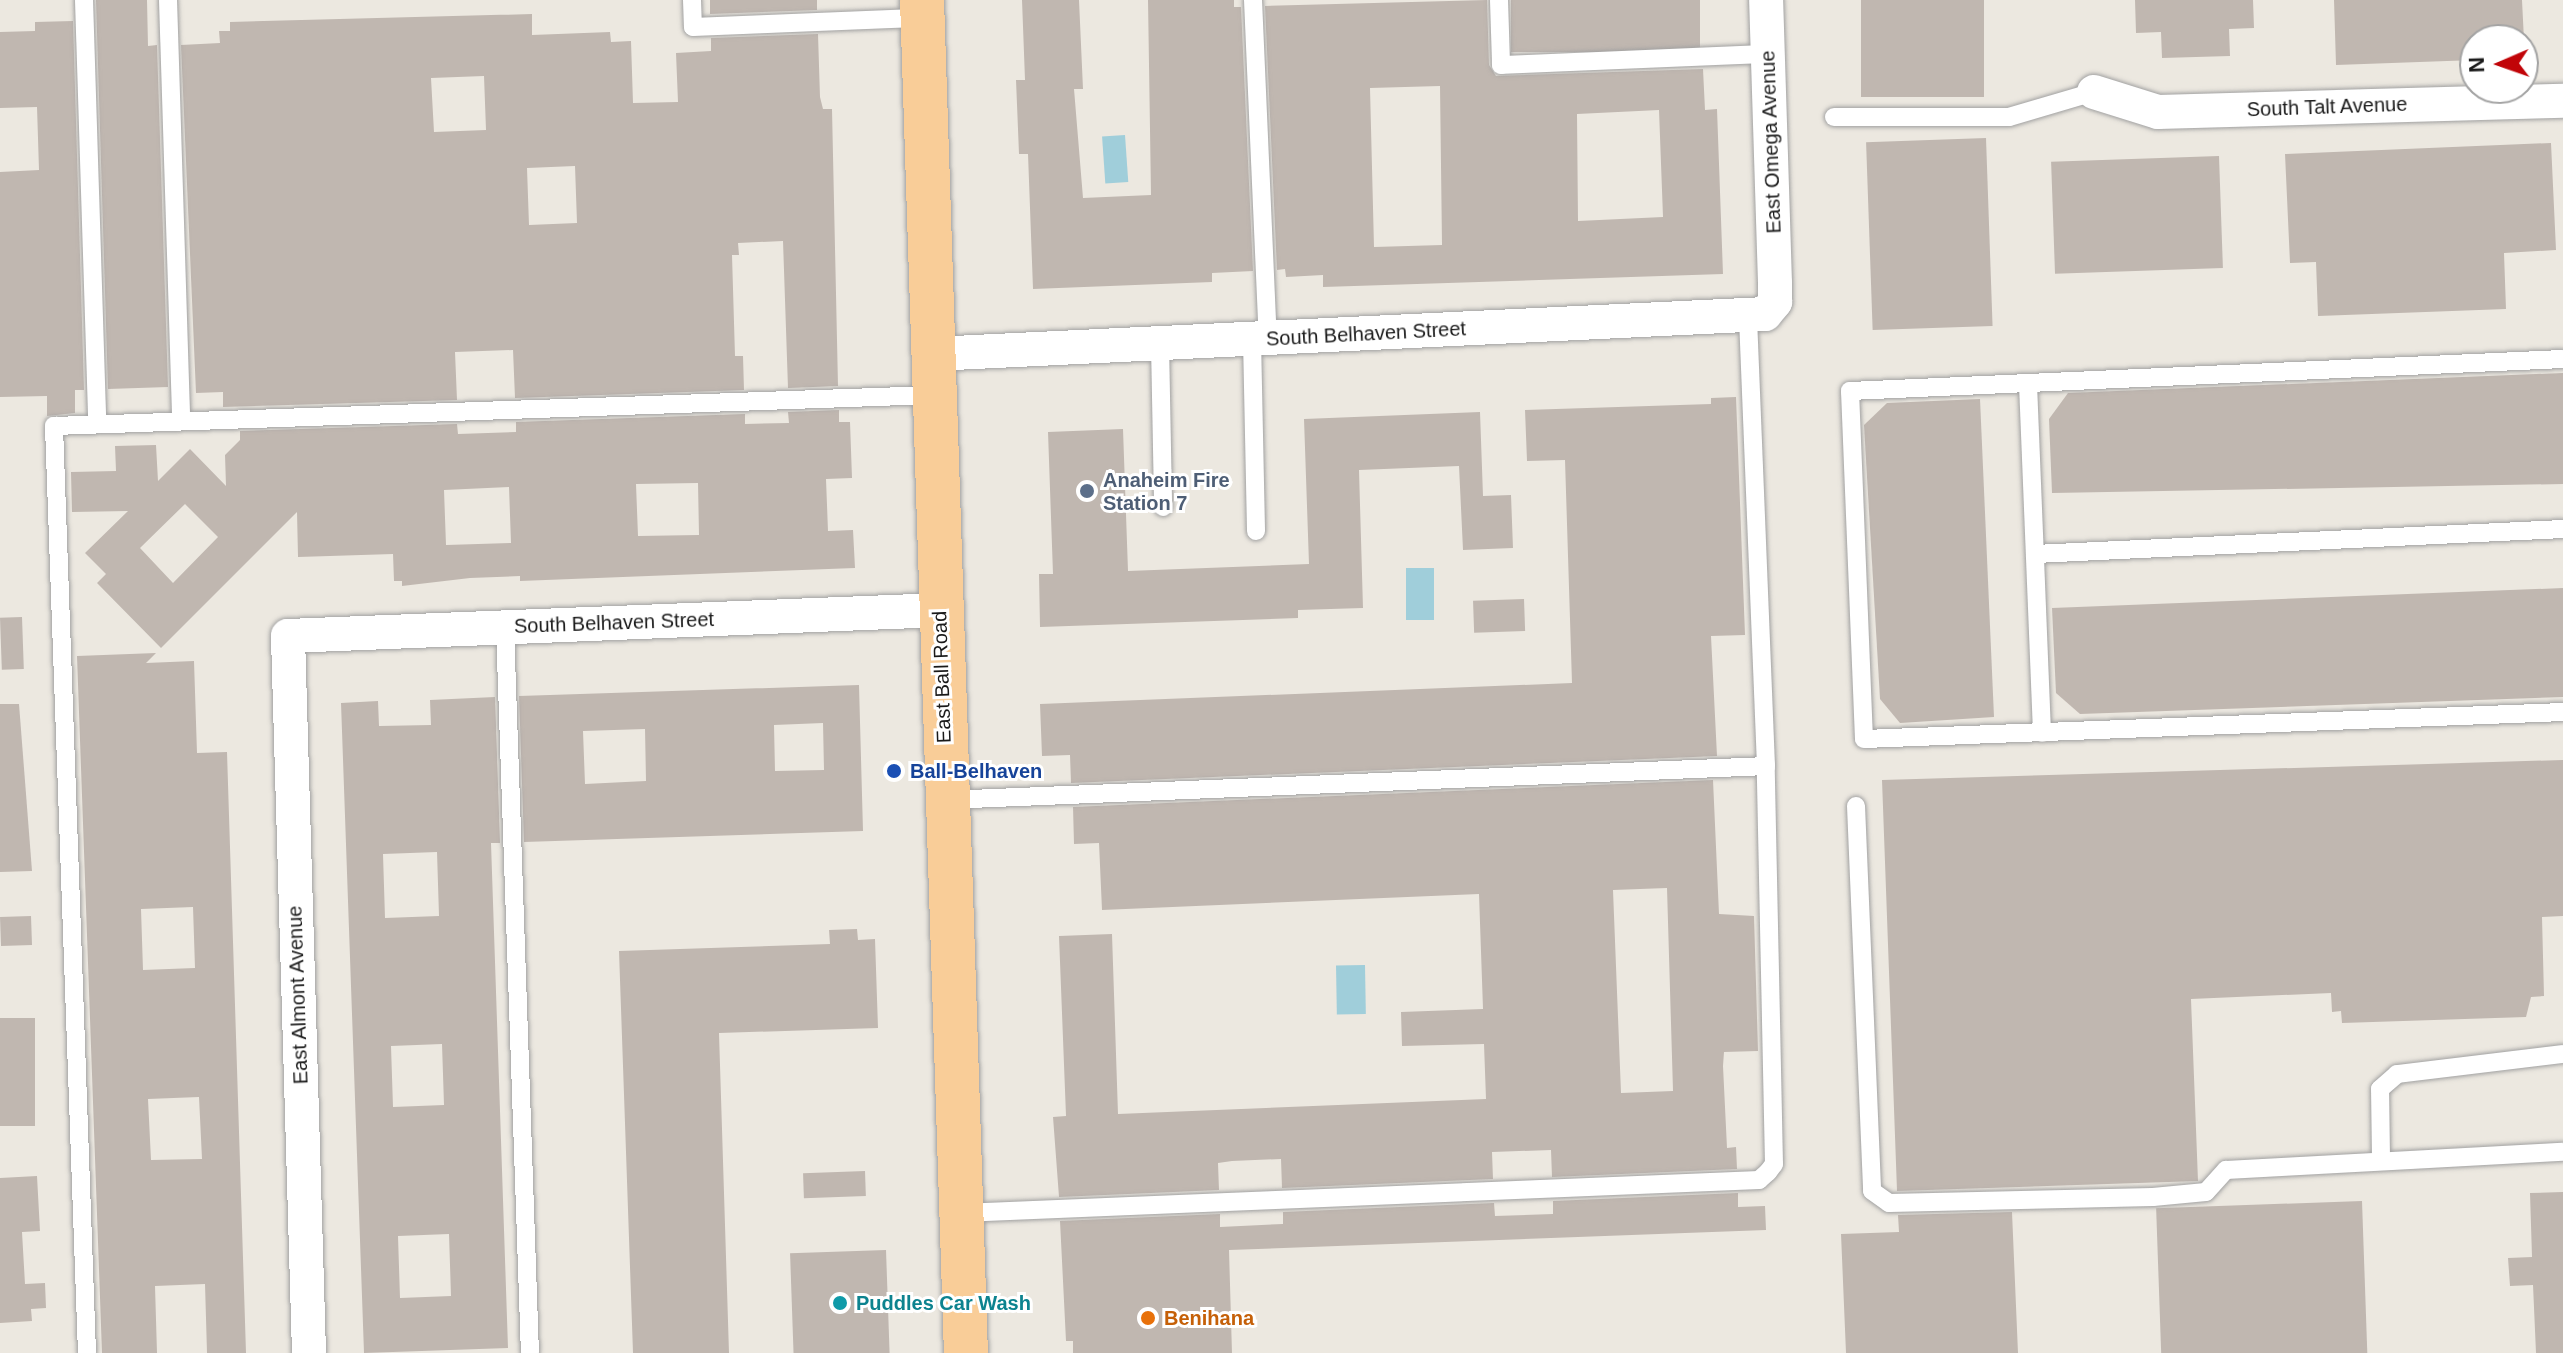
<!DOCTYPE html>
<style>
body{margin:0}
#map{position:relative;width:2563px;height:1353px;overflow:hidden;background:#ece8e0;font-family:Helvetica,sans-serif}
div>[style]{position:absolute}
.water>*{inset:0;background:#a0ceda;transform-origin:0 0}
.building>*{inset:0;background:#c0b7b0;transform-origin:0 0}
.roads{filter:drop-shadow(0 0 2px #a1a1a1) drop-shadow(0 0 2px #a1a1a1)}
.service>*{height:18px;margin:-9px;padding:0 9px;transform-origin:9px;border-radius:9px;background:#fff}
.minor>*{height:34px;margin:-17px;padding:0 17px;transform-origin:17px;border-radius:17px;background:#fff}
.primary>*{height:44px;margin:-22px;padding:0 22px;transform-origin:22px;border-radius:22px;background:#f9cd98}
.dots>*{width:22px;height:22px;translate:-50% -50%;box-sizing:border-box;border:4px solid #fff;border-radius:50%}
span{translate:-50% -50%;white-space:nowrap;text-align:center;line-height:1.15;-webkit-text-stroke:6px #fff;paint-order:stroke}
.street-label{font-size:20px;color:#1a1a1a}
.service-label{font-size:20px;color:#4e5e75;font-weight:700}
.left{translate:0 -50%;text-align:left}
.transit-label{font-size:20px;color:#164399;font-weight:700}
.culture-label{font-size:20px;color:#0d838f;font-weight:700}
.food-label{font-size:20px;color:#c56008;font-weight:700}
.north{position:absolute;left:2459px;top:24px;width:80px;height:80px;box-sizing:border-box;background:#fff;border:2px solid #a3a3a3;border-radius:50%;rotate:268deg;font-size:22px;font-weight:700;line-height:32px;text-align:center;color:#1a1a1a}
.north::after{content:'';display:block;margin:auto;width:28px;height:36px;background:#c10408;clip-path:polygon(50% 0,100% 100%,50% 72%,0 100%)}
</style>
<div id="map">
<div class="water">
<i style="left:1125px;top:135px;width:47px;height:23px;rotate:86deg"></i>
<i style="left:1406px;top:568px;width:28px;height:52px"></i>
<i style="left:1365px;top:965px;width:49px;height:29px;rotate:89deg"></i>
</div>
<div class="building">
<i style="clip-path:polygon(96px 0,147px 0,148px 46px,157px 45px,168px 387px,108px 389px)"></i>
<i style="clip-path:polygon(710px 0,817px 0,817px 10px,710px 14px)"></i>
<i style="clip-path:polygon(1022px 0,1079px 0,1083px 89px,1074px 89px,1083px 198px,1151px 195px,1148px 0,1234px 0,1234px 7px,1241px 7px,1253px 271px,1212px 273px,1212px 282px,1033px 289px,1028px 154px,1019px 154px,1016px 80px,1025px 80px)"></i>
<i style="clip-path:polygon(evenodd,1487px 0,1489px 65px,1496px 76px,1703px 69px,1705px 110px,1717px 109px,1723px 274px,1323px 287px,1323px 275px,1286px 277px,1285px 269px,1277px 270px,1265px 6px,1487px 0,1440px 86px,1442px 245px,1374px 247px,1370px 88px,1440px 86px,1487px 0,1659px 110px,1663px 217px,1578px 221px,1577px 114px,1659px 110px)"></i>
<i style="left:1511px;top:0;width:189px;height:52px"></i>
<i style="left:1861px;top:0;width:123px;height:97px"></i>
<i style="clip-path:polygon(2135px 0,2253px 0,2254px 28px,2229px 29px,2230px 56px,2162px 58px,2161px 32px,2136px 33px)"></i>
<i style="clip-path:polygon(2334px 0,2522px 0,2524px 40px,2475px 40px,2475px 60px,2336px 65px)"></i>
<i style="clip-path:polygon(evenodd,532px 14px,532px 35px,610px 32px,611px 42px,631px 41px,633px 103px,678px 102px,676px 53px,711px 51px,711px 38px,818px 34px,820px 97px,823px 109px,832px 109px,838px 386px,788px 388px,783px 241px,738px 243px,739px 255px,732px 255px,735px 356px,743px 356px,744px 390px,515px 398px,513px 350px,455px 352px,457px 400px,223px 407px,223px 392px,196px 393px,181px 45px,220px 43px,219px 31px,230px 31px,230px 22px,532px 14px,484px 76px,486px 130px,434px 132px,431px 78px,484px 76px,532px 14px,575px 166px,577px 223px,529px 225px,527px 168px,575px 166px)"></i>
<i style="clip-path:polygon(73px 21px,84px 390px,75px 390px,75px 413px,47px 416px,47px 396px,0 397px,0 172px,39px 170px,37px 107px,0 108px,0 32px,35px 31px,35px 22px)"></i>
<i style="left:1986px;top:138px;width:188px;height:120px;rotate:88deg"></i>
<i style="clip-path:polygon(2551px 143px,2556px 250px,2504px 253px,2506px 309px,2318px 316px,2316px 262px,2290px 263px,2285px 154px)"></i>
<i style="left:2219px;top:156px;width:112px;height:168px;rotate:88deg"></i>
<i style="clip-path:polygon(2563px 373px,2563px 484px,2052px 493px,2049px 419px,2068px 393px)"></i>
<i style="clip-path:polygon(1736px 397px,1745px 635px,1711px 636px,1717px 756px,1071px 783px,1070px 755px,1042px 756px,1040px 704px,1572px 683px,1565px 460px,1527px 461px,1525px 410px,1711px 404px,1711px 398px)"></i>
<i style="clip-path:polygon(1980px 399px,1994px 717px,1900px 723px,1880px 699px,1864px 425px,1887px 403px)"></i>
<i style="clip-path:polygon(evenodd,839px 410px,839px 422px,850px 422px,852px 478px,826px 479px,828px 531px,853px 530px,855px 568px,520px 581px,520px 576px,470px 578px,402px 586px,402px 581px,394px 581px,393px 554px,298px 557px,297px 512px,161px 648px,97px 583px,106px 574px,85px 553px,128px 511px,72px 512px,71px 472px,116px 471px,115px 446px,156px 445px,158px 481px,190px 449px,226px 486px,225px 455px,240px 440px,240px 431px,457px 424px,458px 434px,516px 432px,516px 422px,745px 414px,745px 424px,789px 423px,788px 412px,839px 410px,698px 483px,699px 535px,638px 536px,636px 484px,698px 483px,839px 410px,509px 487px,511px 543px,446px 545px,444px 490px,509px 487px,839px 410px,185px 504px,218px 537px,173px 583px,140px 548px,185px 504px)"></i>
<i style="clip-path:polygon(1480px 412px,1483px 496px,1511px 495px,1513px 548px,1463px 550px,1459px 466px,1359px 470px,1363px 608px,1298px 610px,1298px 618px,1040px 627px,1039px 574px,1053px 574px,1048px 432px,1123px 429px,1128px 571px,1309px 564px,1304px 419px)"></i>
<i style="clip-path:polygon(2563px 588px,2563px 697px,2080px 714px,2056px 693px,2052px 608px)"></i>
<i style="left:1524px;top:599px;width:32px;height:51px;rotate:88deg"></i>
<i style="left:22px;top:617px;width:52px;height:22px;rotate:88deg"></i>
<i style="clip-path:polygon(evenodd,156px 653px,146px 663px,194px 661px,197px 753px,227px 752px,246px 1353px,207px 1353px,205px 1284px,155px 1286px,157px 1353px,102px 1353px,77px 656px,156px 653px,193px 907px,195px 968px,143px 970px,141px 909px,193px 907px,156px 653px,199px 1097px,202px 1159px,151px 1160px,148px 1099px,199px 1097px)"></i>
<i style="clip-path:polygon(evenodd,859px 685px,863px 831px,524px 842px,519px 696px,859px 685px,823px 723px,824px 770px,775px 771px,774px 725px,823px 723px,859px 685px,645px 729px,646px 781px,585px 784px,583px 731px,645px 729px)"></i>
<i style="clip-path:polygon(evenodd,495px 697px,500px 843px,491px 843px,508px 1348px,364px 1353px,341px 703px,378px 701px,379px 726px,431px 725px,430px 700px,495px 697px,437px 852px,439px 916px,385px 918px,383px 854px,437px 852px,495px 697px,442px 1044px,444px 1105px,393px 1107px,391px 1046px,442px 1044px,495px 697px,449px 1234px,451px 1296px,400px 1298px,398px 1236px,449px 1234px)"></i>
<i style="clip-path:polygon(0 704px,19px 704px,32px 871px,0 872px)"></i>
<i style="clip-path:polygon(2563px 760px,2563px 916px,2542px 917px,2544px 996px,2531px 997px,2526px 1017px,2342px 1023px,2341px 1011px,2332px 1012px,2331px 993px,2191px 999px,2198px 1181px,1897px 1191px,1882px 780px)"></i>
<i style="clip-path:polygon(evenodd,1713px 780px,1719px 914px,1754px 916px,1758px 1051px,1724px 1052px,1723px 1066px,1727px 1148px,1736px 1147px,1737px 1169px,1552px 1177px,1551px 1150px,1492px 1152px,1493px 1179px,1282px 1188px,1281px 1159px,1232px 1161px,1218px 1163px,1219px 1190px,1059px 1197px,1053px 1117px,1066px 1116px,1059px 936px,1112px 934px,1118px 1114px,1486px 1099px,1484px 1044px,1402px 1046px,1401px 1012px,1483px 1009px,1479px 894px,1102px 910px,1099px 843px,1074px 844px,1073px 807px,1713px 780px,1667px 888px,1673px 1091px,1621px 1093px,1613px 890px,1667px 888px)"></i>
<i style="left:31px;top:916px;width:29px;height:31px;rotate:88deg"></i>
<i style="clip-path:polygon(857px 929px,858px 940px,875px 939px,878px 1028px,719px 1033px,729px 1353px,633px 1353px,619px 951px,830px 944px,829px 930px)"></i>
<i style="left:35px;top:1018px;width:108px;height:35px;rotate:90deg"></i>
<i style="left:865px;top:1171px;width:25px;height:62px;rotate:88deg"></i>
<i style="clip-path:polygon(37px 1176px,40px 1231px,22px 1232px,25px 1284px,45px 1283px,46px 1308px,31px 1309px,32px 1321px,0 1323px,0 1178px)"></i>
<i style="clip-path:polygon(2563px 1192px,2563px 1353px,2536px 1353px,2533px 1285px,2510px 1286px,2508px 1258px,2532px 1257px,2530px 1193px)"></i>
<i style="clip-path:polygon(1738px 1193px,1738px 1207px,1765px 1206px,1766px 1230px,1229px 1250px,1232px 1353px,1073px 1353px,1073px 1341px,1066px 1341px,1060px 1221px,1220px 1214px,1220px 1227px,1283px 1224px,1283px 1212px,1494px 1203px,1495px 1216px,1553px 1214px,1553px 1201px)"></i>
<i style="left:2362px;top:1201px;width:152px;height:206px;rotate:88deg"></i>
<i style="clip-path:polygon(2012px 1212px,2018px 1353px,1846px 1353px,1841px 1234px,1899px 1232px,1898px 1215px)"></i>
<i style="left:886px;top:1250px;width:103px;height:96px;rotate:88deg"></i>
</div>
<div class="roads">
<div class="service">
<i style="left:84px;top:0;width:424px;rotate:88.2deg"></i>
<i style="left:168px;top:0;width:421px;rotate:88.2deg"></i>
<i style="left:692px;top:0;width:27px;rotate:88deg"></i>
<i style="left:693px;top:27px;width:229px;rotate:-2.3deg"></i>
<i style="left:1253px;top:0;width:339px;rotate:87.5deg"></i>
<i style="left:1499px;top:0;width:65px;rotate:88.2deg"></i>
<i style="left:1501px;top:65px;width:266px;rotate:-2.4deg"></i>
<i style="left:1834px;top:117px;width:175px"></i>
<i style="left:2009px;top:117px;width:89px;rotate:-16.4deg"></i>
<i style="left:1252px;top:339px;width:192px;rotate:88.8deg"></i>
<i style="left:1160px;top:344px;width:163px;rotate:88.9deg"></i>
<i style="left:2563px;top:359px;width:714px;rotate:177.43deg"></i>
<i style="left:1850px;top:391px;width:348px;rotate:87.7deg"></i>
<i style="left:1864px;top:739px;width:700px;rotate:-2.21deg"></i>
<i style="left:2028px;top:384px;width:349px;rotate:87.7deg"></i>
<i style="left:2035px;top:554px;width:529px;rotate:-2.71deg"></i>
<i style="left:505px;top:628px;width:725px;rotate:88.03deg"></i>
<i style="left:946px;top:800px;width:821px;rotate:-2.37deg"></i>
<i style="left:1856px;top:806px;width:385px;rotate:87.6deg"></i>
<i style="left:1872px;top:1191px;width:21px;rotate:35deg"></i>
<i style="left:1889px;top:1203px;width:264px;rotate:-1.3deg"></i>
<i style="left:2153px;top:1197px;width:53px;rotate:-5.4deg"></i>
<i style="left:2206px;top:1192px;width:30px;rotate:-48deg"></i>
<i style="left:2226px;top:1170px;width:337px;rotate:-3.1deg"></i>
<i style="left:2381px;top:1158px;width:69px;rotate:-90.8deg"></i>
<i style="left:2380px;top:1089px;width:23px;rotate:-41deg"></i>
<i style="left:2397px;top:1074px;width:167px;rotate:-6.9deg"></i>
<i style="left:961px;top:1213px;width:799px;rotate:-2.37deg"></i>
<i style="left:1759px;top:1180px;width:12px;rotate:-42deg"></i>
<i style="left:1768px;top:1172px;width:10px;rotate:-53deg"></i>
<i style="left:1774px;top:1164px;width:398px;rotate:-91.2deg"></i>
<i style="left:1766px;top:766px;width:449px;rotate:-92.3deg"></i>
<i style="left:87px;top:1353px;width:928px;rotate:-92.04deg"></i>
<i style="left:54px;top:426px;width:881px;rotate:-2.02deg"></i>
</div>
<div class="minor">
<i style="left:2094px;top:92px;width:67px;rotate:17.4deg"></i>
<i style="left:2158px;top:112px;width:405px;rotate:-1.6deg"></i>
<i style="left:933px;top:354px;width:833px;rotate:-2.75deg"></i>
<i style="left:1765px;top:314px;width:16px;rotate:-50deg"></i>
<i style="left:1775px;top:302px;width:19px;rotate:-90deg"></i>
<i style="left:1775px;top:283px;width:283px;rotate:-91.8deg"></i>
<i style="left:309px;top:1353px;width:717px;rotate:-91.68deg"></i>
<i style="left:288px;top:636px;width:653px;rotate:-2.28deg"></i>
</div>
<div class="primary">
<i style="left:922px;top:0;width:1354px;rotate:88.14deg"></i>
</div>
</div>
<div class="dots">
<i style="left:1087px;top:491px;background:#5c6f8a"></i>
<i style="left:894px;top:771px;background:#1a4fb4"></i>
<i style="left:840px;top:1303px;background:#0f9aa8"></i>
<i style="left:1148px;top:1318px;background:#e8710a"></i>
</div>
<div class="street-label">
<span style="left:2327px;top:107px;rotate:-2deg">South Talt Avenue</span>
<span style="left:1771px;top:142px;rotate:-92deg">East Omega Avenue</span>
<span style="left:1366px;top:334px;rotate:-3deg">South Belhaven Street</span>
<span style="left:614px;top:623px;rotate:-2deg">South Belhaven Street</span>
<span style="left:942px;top:677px;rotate:-92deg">East Ball Road</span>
<span style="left:298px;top:995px;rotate:-92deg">East Almont Avenue</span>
</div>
<div class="service-label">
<span class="left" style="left:1103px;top:492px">Anaheim Fire<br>Station 7</span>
</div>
<div class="transit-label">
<span class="left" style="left:910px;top:771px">Ball-Belhaven</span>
</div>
<div class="culture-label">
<span class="left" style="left:856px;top:1303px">Puddles Car Wash</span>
</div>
<div class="food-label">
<span class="left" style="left:1164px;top:1318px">Benihana</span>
</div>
<div class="north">N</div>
</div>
